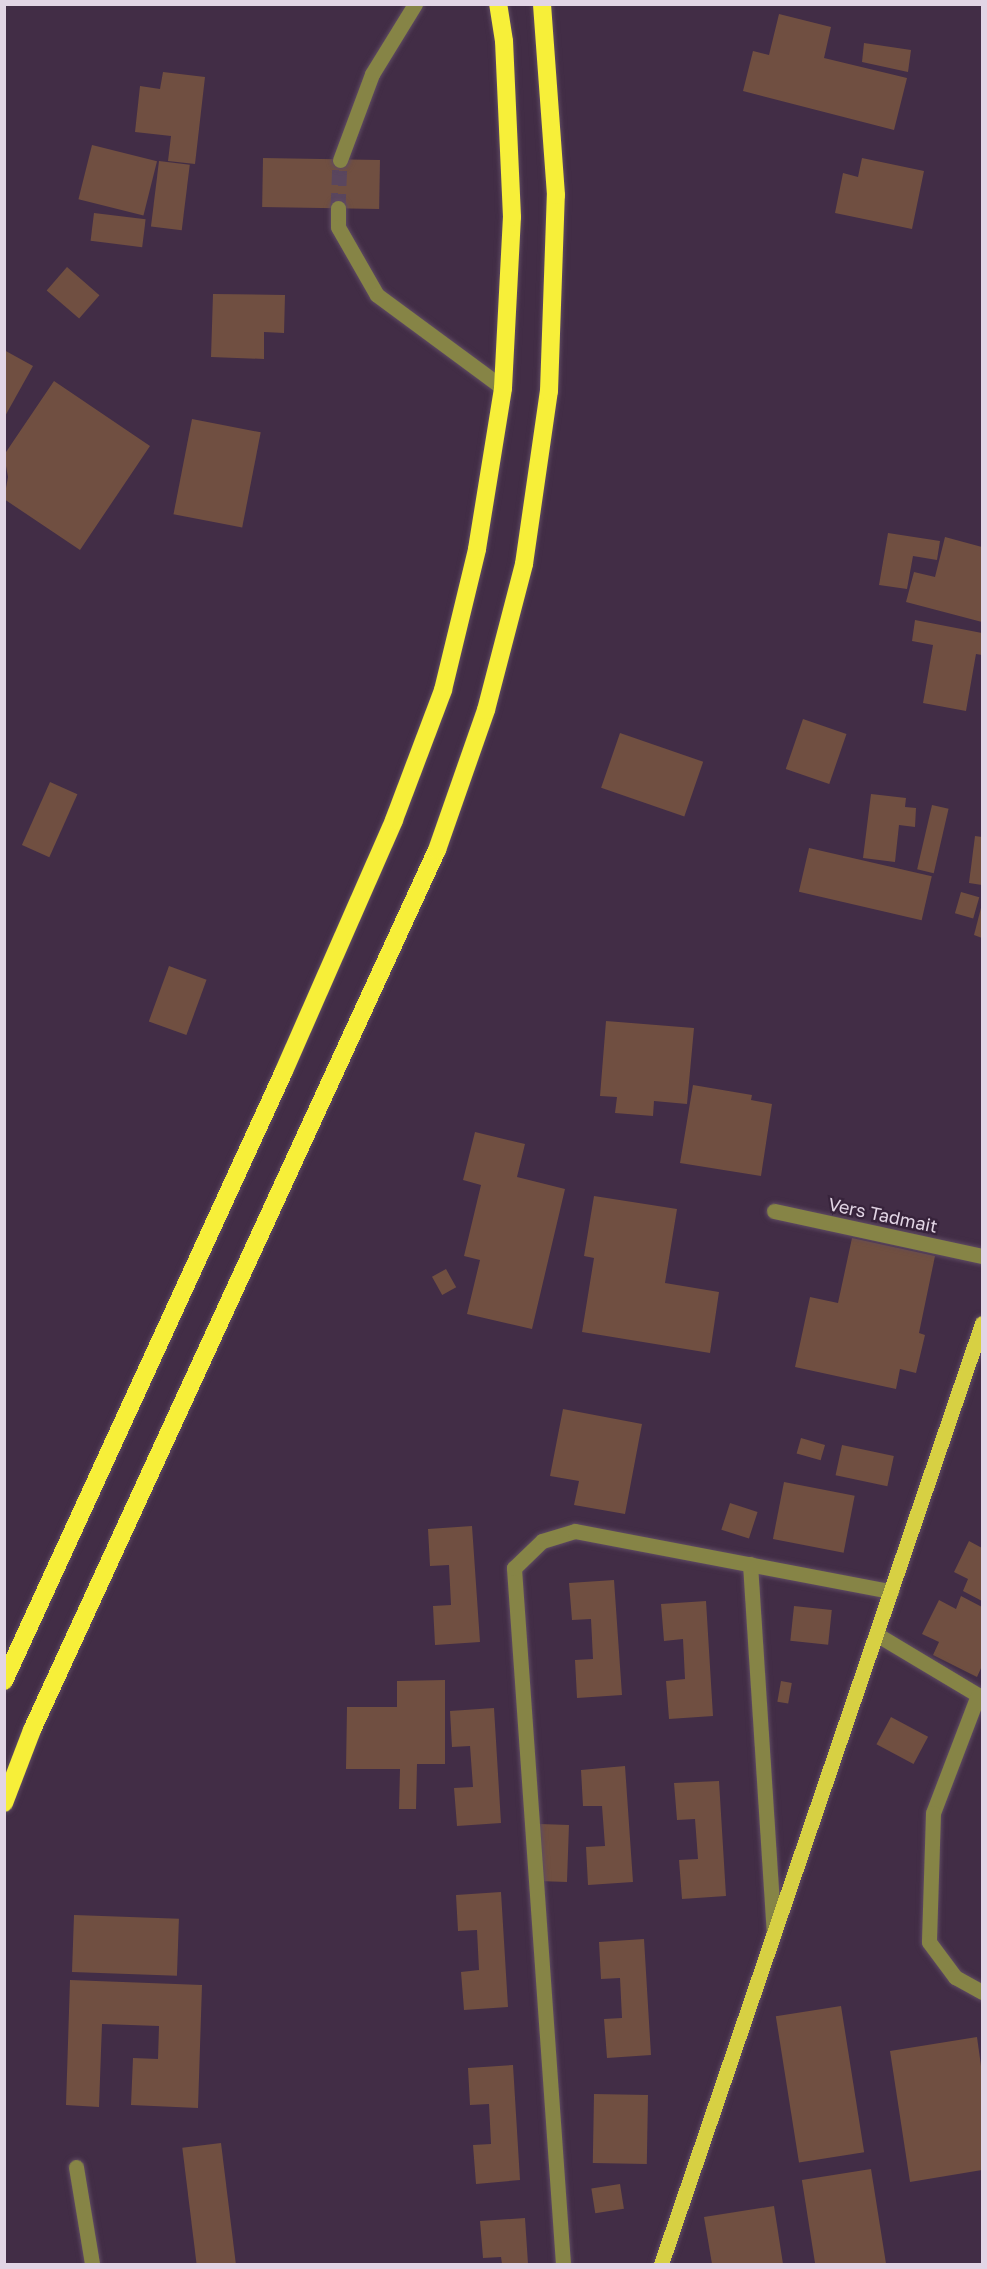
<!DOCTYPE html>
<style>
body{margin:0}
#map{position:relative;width:987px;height:2269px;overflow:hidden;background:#422d46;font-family:"Golos Text",sans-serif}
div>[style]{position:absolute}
.building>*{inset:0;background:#704f41;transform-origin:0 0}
.minor-tunnel>*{height:15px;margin-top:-7.5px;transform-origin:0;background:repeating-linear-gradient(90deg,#5a465e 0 15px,transparent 0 23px)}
.roads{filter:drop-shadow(0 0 2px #5f4b63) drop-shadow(0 0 2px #5f4b63)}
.minor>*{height:15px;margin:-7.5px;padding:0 7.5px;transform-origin:7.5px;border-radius:7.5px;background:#868446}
.major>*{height:15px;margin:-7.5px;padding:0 7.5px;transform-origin:7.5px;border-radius:7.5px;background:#d7d043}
.highway>*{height:18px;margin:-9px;padding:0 9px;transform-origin:9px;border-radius:9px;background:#f7ef39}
span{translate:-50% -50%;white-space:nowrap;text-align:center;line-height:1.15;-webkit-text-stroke:4.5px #37233b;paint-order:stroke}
.street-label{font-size:18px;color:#e2d5e5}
.frame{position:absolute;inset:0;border:6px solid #e2d5e5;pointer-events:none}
</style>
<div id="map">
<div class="building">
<i style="clip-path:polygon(779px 14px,831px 27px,824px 58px,907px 78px,894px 130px,743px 91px,753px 51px,769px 55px)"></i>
<i style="clip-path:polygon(864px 43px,911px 50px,908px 72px,862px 62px)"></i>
<i style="clip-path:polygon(163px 72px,205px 77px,195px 164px,168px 161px,171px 136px,135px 132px,140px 86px,160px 89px)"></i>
<i style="left:92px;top:145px;width:67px;height:56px;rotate:14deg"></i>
<i style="left:263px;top:158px;width:117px;height:49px;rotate:1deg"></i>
<i style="clip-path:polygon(862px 158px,924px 171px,912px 229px,835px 213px,843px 173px,858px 177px)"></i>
<i style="left:159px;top:161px;width:31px;height:66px;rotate:7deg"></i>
<i style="left:94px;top:213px;width:52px;height:28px;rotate:7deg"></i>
<i style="left:67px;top:267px;width:43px;height:31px;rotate:41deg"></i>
<i style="clip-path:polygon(213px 294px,285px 295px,284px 333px,264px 332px,264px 359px,211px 357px)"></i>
<i style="clip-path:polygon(4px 350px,33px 366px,4px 418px)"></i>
<i style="clip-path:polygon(54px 381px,150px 446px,80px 550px,4px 499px,8px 477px,4px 455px)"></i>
<i style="left:192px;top:419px;width:70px;height:97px;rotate:11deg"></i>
<i style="clip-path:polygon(888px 533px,940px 541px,937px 560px,913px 556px,907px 589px,879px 585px)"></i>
<i style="clip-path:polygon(945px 537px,982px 547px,982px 622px,906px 602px,914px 572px,935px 577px)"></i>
<i style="clip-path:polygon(915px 620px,982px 633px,982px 655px,976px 654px,966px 711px,923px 703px,933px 645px,912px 641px)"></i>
<i style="left:803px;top:719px;width:46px;height:53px;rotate:19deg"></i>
<i style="left:620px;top:733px;width:88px;height:58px;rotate:19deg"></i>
<i style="left:50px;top:782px;width:30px;height:69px;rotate:24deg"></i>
<i style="clip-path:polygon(871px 794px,906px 798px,905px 807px,916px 808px,915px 827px,899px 825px,895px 862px,863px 858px)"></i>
<i style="left:932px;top:805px;width:17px;height:66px;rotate:13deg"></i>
<i style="clip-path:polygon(975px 836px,982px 837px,982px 885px,969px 883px)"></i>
<i style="left:809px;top:848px;width:126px;height:45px;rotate:13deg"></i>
<i style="left:961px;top:892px;width:19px;height:22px;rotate:16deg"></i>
<i style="clip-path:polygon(982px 904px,982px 938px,974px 935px)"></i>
<i style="left:169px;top:966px;width:40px;height:59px;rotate:20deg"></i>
<i style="clip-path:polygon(606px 1021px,694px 1028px,687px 1104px,654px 1101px,653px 1116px,615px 1113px,617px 1097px,600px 1096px)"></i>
<i style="clip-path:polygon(693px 1085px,752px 1095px,751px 1100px,772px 1104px,761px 1176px,680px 1163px)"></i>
<i style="clip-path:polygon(475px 1132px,525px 1144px,517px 1177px,565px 1189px,532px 1329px,467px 1314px,480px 1260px,464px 1256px,481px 1185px,463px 1180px)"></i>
<i style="clip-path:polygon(594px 1196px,677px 1209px,665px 1283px,719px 1292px,710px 1353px,582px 1332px,594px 1258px,584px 1256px)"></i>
<i style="clip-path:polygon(852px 1238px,935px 1256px,919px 1333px,925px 1335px,916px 1373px,900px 1369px,896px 1389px,795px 1367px,810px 1297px,838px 1303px)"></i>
<i style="left:446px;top:1269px;width:21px;height:16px;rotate:61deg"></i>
<i style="clip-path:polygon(563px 1409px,642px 1424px,625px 1514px,574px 1505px,579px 1481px,550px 1476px)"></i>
<i style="left:801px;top:1438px;width:25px;height:16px;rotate:16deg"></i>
<i style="left:842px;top:1445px;width:53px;height:31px;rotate:12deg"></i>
<i style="left:784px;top:1482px;width:72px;height:58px;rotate:11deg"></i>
<i style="left:730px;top:1503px;width:29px;height:28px;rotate:18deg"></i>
<i style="clip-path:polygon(472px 1526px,480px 1642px,435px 1645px,433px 1606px,451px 1605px,449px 1565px,430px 1566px,428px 1529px)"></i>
<i style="clip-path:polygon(969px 1541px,982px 1548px,982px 1601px,963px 1591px,968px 1579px,954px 1572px)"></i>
<i style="clip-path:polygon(614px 1580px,622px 1695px,577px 1698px,575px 1660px,593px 1659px,591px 1619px,572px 1620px,569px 1583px)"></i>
<i style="clip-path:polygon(961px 1596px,982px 1607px,982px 1666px,977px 1677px,933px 1655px,939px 1642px,922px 1634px,939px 1600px,956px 1609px)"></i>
<i style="clip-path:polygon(706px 1601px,713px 1716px,669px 1719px,666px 1681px,685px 1679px,683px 1639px,664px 1641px,661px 1604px)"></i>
<i style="left:794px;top:1606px;width:38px;height:35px;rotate:6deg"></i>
<i style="clip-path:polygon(445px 1680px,445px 1764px,417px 1764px,416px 1809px,399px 1809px,400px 1769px,346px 1769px,347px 1707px,397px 1707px,397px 1681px)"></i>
<i style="left:781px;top:1681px;width:11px;height:21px;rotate:10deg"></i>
<i style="clip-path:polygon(494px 1708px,501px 1823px,457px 1826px,454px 1788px,473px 1787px,470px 1746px,452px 1747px,450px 1711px)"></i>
<i style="left:891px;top:1717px;width:42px;height:31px;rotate:28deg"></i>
<i style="clip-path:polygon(625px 1766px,633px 1882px,588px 1885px,586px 1847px,605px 1846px,602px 1806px,583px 1806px,581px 1770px)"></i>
<i style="clip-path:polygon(719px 1781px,726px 1896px,682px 1899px,679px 1860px,698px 1859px,695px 1819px,677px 1820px,674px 1783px)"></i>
<i style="left:540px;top:1824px;width:29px;height:57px;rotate:2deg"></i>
<i style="clip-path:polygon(501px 1892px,508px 2007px,464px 2010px,461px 1972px,479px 1970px,477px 1930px,458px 1931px,456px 1895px)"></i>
<i style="left:74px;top:1915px;width:105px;height:57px;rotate:2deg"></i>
<i style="clip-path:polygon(644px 1939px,651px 2055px,607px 2058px,604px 2019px,622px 2018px,620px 1978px,601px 1979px,599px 1942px)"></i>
<i style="clip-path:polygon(70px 1980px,202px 1985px,198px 2108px,131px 2105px,133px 2058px,158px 2059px,159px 2026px,102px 2024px,99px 2107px,66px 2105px)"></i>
<i style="left:841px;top:2006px;width:148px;height:66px;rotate:81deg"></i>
<i style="clip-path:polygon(977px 2037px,982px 2073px,982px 2170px,910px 2182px,890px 2051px)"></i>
<i style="clip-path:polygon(513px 2065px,520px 2180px,476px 2184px,473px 2145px,491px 2144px,489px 2104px,470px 2105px,468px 2068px)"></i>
<i style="left:594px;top:2094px;width:54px;height:69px;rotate:1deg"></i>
<i style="left:221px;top:2143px;width:122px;height:39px;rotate:83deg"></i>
<i style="left:871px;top:2169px;width:96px;height:70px;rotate:81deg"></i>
<i style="left:620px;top:2184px;width:25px;height:29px;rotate:81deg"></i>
<i style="clip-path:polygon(774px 2206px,783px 2264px,712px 2264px,704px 2217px)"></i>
<i style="clip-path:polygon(525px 2218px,528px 2264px,502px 2264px,501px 2257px,483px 2258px,480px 2221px)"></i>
</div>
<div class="minor-tunnel">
<i style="left:338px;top:208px;width:48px;rotate:-87.6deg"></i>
</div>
<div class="roads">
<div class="minor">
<i style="left:340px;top:160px;width:92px;rotate:-69.6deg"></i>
<i style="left:372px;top:74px;width:82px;rotate:-58.4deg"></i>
<i style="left:338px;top:208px;width:19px;rotate:90deg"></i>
<i style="left:338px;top:227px;width:78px;rotate:60.2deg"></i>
<i style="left:377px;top:295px;width:157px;rotate:36.4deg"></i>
<i style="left:774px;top:1211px;width:213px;rotate:12.2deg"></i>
<i style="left:750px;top:1564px;width:370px;rotate:86.3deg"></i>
<i style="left:876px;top:1634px;width:119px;rotate:30.9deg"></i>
<i style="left:978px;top:1695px;width:126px;rotate:110.9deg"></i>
<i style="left:933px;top:1813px;width:129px;rotate:91.8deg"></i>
<i style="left:929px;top:1942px;width:44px;rotate:53.4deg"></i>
<i style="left:955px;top:1977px;width:31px;rotate:29deg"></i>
<i style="left:76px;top:2167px;width:98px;rotate:80.6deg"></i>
<i style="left:563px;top:2264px;width:698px;rotate:-94.03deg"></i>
<i style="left:514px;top:1568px;width:39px;rotate:-44deg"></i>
<i style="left:542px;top:1541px;width:34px;rotate:-17deg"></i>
<i style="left:575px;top:1531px;width:322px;rotate:10.8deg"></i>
</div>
<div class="major">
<i style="left:661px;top:2264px;width:994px;rotate:-71.16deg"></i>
</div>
<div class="highway">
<i style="left:4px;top:1681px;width:671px;rotate:-65.34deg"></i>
<i style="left:284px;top:1071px;width:274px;rotate:-66.3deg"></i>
<i style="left:394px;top:820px;width:139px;rotate:-69.3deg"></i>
<i style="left:443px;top:690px;width:145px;rotate:-76.4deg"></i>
<i style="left:477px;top:549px;width:163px;rotate:-80.8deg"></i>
<i style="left:503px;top:388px;width:171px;rotate:-87deg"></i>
<i style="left:512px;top:217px;width:176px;rotate:-92.6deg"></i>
<i style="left:504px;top:41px;width:37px;rotate:-99deg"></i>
<i style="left:4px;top:1803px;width:78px;rotate:-69deg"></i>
<i style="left:32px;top:1730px;width:969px;rotate:-65.29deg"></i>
<i style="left:437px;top:850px;width:148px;rotate:-70.7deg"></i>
<i style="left:486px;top:710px;width:151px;rotate:-75.4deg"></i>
<i style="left:524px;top:564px;width:175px;rotate:-81.8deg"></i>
<i style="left:549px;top:391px;width:196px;rotate:-88deg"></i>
<i style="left:556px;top:195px;width:192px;rotate:-94.2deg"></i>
</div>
</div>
<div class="street-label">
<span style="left:883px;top:1215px;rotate:12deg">Vers Tadmait</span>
</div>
<div class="frame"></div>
</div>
